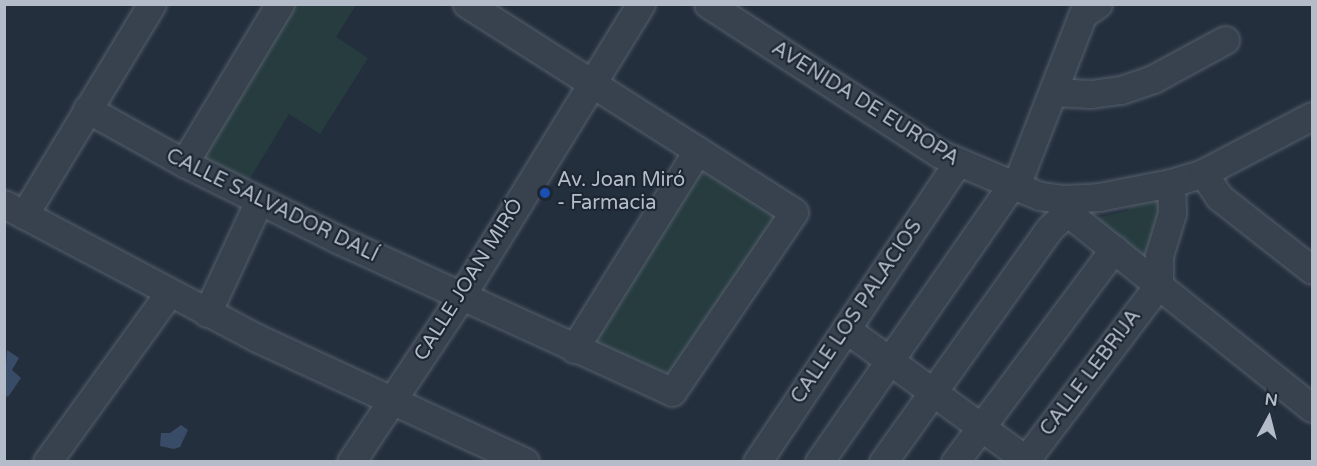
<!DOCTYPE html>
<meta charset="utf-8">
<style>
body{margin:0}
#map{position:relative;width:1317px;height:466px;overflow:hidden;background:#242f3e;font-family:"Varela Round",sans-serif}
div>[style]{position:absolute}
.green>*{inset:0;background:#263c3f}
.water>*{inset:0;background:#394c67}
.roads{filter:drop-shadow(0 0 2px #565f6c) drop-shadow(0 0 2px #565f6c)}
.minor>*{height:27px;margin:-13.5px;padding:0 13.5px;transform-origin:13.5px;border-radius:13.5px;background:#38414e}
.dots>*{width:16px;height:16px;translate:-50% -50%;box-sizing:border-box;border:3px solid #1d2633;border-radius:50%}
span{translate:-50% -50%;white-space:nowrap;text-align:center;line-height:1.15;-webkit-text-stroke:4.5px #1d2633;paint-order:stroke}
.street-label{font-size:20px;color:#b4bcc9}
.poi-label{font-size:20px;color:#b4bcc9}
.left{translate:0 -50%;text-align:left}
.frame{position:absolute;inset:0;border:6px solid #b4bcc9;pointer-events:none}
.north{position:absolute;left:1239px;top:388px;width:60px;height:60px;-webkit-text-stroke:4px #1d2633;paint-order:stroke;rotate:7deg;font-size:16px;font-weight:700;line-height:24px;text-align:center;color:#b4bcc9}
.north::after{content:'';display:block;margin:auto;width:21px;height:27px;background:#b4bcc9;clip-path:polygon(50% 0,100% 100%,50% 72%,0 100%)}
</style>
<div id="map">
<div class="green">
<i style="clip-path:polygon(291px 5px,356px 5px,336px 37px,368px 58px,320px 134px,289px 114px,246px 185px,196px 159px)"></i>
<i style="clip-path:polygon(702px 164px,783px 216px,669px 381px,593px 346px)"></i>
<i style="clip-path:polygon(1163px 191px,1151px 272px,1083px 221px,1127px 211px,1131px 205px)"></i>
</div>
<div class="water">
<i style="clip-path:polygon(7px 350px,19px 358px,12px 370px,21px 378px,8px 397px,4px 394px)"></i>
<i style="clip-path:polygon(181px 425px,188px 430px,180px 447px,174px 449px,160px 446px,161px 433px,170px 433px)"></i>
</div>
<div class="roads">
<div class="minor">
<i style="left:708px;top:4px;width:274px;rotate:32.9deg"></i>
<i style="left:938px;top:153px;width:111px;rotate:22.9deg"></i>
<i style="left:1040px;top:196px;width:23px;rotate:7deg"></i>
<i style="left:1063px;top:199px;width:36px;rotate:-3deg"></i>
<i style="left:1099px;top:197px;width:73px;rotate:-11deg"></i>
<i style="left:1171px;top:183px;width:34px;rotate:-17deg"></i>
<i style="left:1203px;top:173px;width:123px;rotate:-27.6deg"></i>
<i style="left:1053px;top:92px;width:38px;rotate:3deg"></i>
<i style="left:1091px;top:94px;width:30px;rotate:-8deg"></i>
<i style="left:1121px;top:90px;width:34px;rotate:-19deg"></i>
<i style="left:1153px;top:79px;width:82px;rotate:-28.4deg"></i>
<i style="left:87px;top:109px;width:111px;rotate:29.1deg"></i>
<i style="left:184px;top:163px;width:171px;rotate:26.4deg"></i>
<i style="left:337px;top:239px;width:368px;rotate:24.5deg"></i>
<i style="left:672px;top:392px;width:217px;rotate:-55.9deg"></i>
<i style="left:794px;top:212px;width:388px;rotate:-147.5deg"></i>
<i style="left:184px;top:163px;width:186px;rotate:-58.9deg"></i>
<i style="left:1203px;top:173px;width:29px;rotate:56deg"></i>
<i style="left:1219px;top:197px;width:118px;rotate:38.1deg"></i>
<i style="left:1015px;top:188px;width:187px;rotate:-68.7deg"></i>
<i style="left:1083px;top:14px;width:18px;rotate:-34deg"></i>
<i style="left:1063px;top:199px;width:14px;rotate:73deg"></i>
<i style="left:1067px;top:212px;width:314px;rotate:38.7deg"></i>
<i style="left:4px;top:204px;width:286px;rotate:27.9deg"></i>
<i style="left:257px;top:338px;width:295px;rotate:24.8deg"></i>
<i style="left:24px;top:215px;width:247px;rotate:-58.8deg"></i>
<i style="left:1159px;top:284px;width:28px;rotate:-90deg"></i>
<i style="left:1159px;top:256px;width:45px;rotate:-73.2deg"></i>
<i style="left:1172px;top:213px;width:30px;rotate:-92deg"></i>
<i style="left:207px;top:313px;width:123px;rotate:-65.1deg"></i>
<i style="left:846px;top:329px;width:221px;rotate:36deg"></i>
<i style="left:574px;top:349px;width:234px;rotate:-58.1deg"></i>
<i style="left:47px;top:462px;width:208px;rotate:-54.2deg"></i>
<i style="left:351px;top:462px;width:197px;rotate:-56.4deg"></i>
<i style="left:460px;top:298px;width:345px;rotate:-58.4deg"></i>
<i style="left:757px;top:462px;width:360px;rotate:-56.2deg"></i>
<i style="left:819px;top:462px;width:336px;rotate:-55.2deg"></i>
<i style="left:883px;top:462px;width:286px;rotate:-54.5deg"></i>
<i style="left:1049px;top:229px;width:25px;rotate:-43deg"></i>
<i style="left:955px;top:462px;width:266px;rotate:-53.3deg"></i>
<i style="left:1024px;top:462px;width:223px;rotate:-52.8deg"></i>
</div>
</div>
<div class="dots">
<i style="left:545px;top:193px;background:#1a4fb4"></i>
</div>
<div class="street-label">
<span style="left:865px;top:104px;rotate:32deg">AVENIDA DE EUROPA</span>
<span style="left:272px;top:206px;rotate:26deg">CALLE SALVADOR DALÍ</span>
<span style="left:469px;top:280px;rotate:-58deg">CALLE JOAN MIRÓ</span>
<span style="left:857px;top:312px;rotate:-56deg">CALLE LOS PALACIOS</span>
<span style="left:1091px;top:373px;rotate:-53deg">CALLE LEBRIJA</span>
</div>
<div class="poi-label">
<span class="left" style="left:557px;top:192px">Av. Joan Miró<br>- Farmacia</span>
</div>
<div class="frame"></div>
<div class="north">N</div>
</div>
